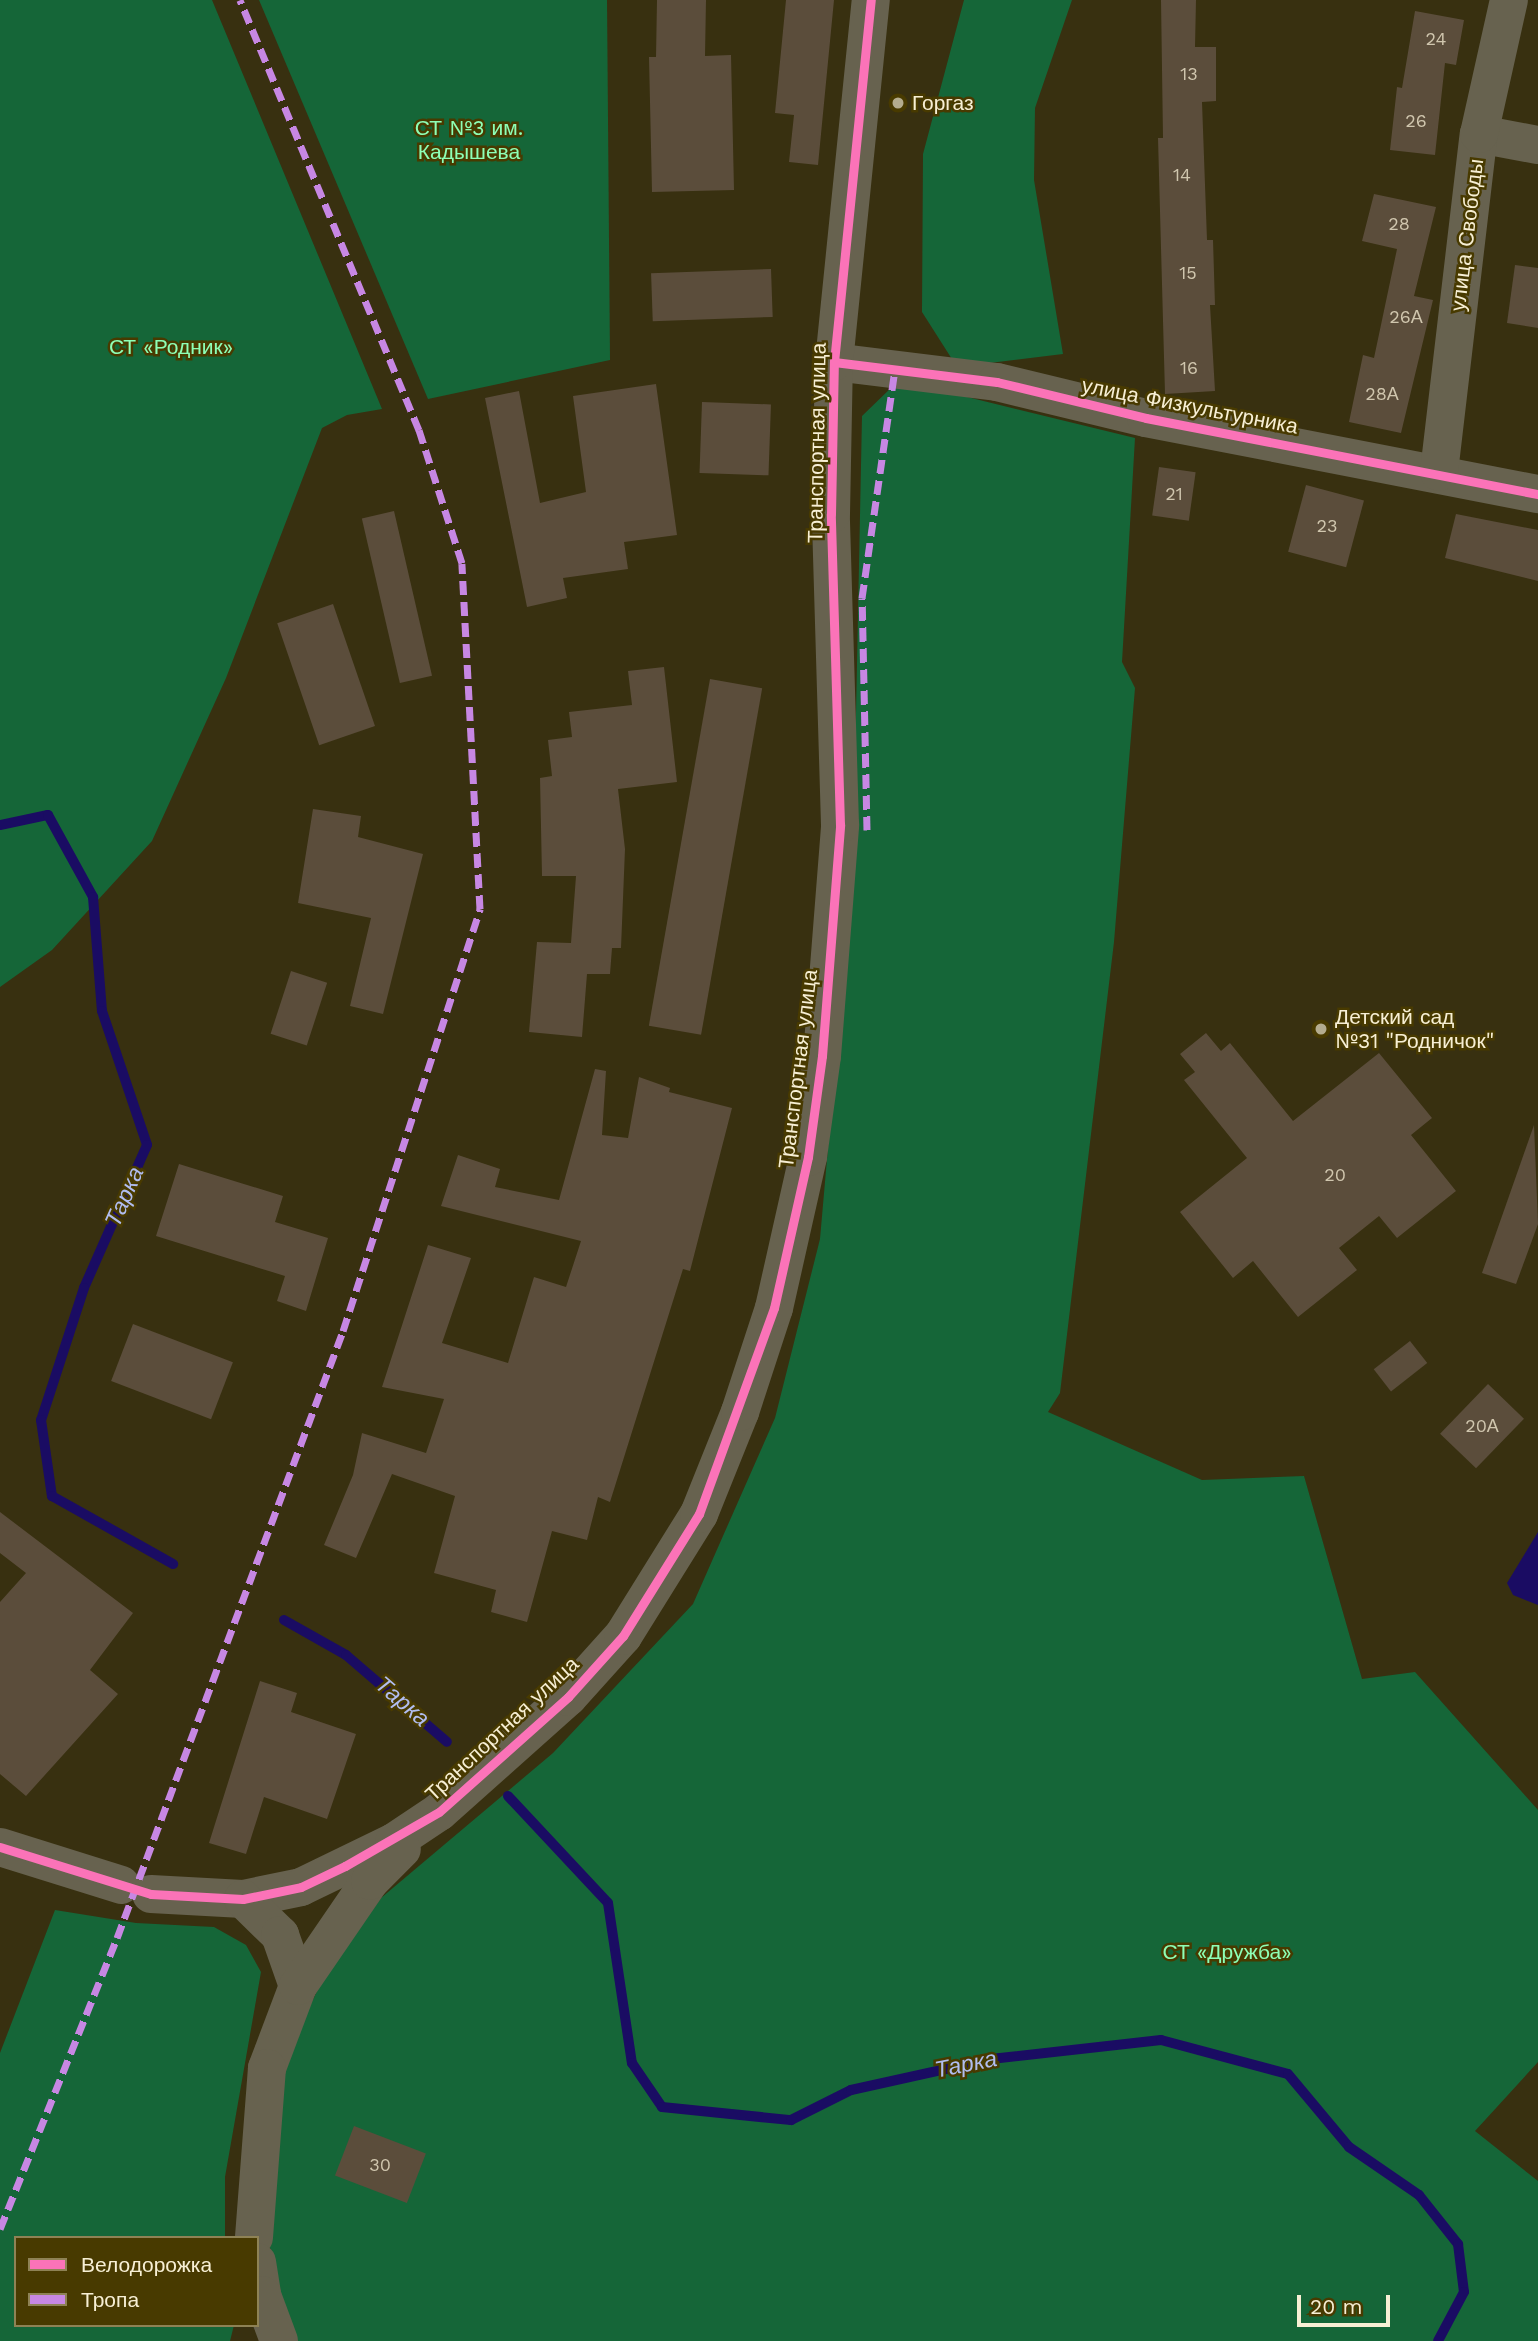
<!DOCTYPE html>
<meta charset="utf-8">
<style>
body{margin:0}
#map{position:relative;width:1538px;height:2341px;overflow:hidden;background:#383010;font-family:"Work Sans",sans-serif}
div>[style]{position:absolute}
.green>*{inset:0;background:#156638}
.water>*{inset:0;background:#1a0c63}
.stream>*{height:10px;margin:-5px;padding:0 5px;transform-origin:5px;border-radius:5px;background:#1a0c63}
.building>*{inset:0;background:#5b4d3b;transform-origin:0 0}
.minor>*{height:38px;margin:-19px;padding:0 19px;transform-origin:19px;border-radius:19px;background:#67624f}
.quiet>*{height:7px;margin-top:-3.5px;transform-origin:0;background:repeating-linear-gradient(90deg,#c787e3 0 14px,transparent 0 21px)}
.cycleway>*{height:9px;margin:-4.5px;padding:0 4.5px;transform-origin:4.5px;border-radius:4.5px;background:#fb73b8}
.dots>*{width:19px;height:19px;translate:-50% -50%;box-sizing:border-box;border:4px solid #483a00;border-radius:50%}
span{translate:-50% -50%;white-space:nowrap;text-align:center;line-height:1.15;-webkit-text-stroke:5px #483a00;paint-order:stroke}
.number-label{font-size:18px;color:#d0c6ae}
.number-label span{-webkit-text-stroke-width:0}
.poi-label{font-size:21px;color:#f7efd4}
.left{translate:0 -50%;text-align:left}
.park-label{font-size:21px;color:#8dffb6}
.street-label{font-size:21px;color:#f7efd4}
.water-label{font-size:23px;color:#b1bdf0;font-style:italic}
.legend{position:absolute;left:14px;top:2236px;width:245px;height:91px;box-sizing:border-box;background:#483a00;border:2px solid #8e8255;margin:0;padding:9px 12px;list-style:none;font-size:21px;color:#f7efd4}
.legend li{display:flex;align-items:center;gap:14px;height:35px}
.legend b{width:35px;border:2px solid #8e8255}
.scale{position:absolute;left:1297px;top:2295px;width:93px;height:32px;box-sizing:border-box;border:4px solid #f7efd4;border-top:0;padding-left:9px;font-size:21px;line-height:24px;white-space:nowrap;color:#f7efd4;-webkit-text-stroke:5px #483a00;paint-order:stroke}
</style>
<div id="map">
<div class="green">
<i style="clip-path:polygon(0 0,212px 0,382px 409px,347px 415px,322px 428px,226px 678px,152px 841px,52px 950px,0 987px)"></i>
<i style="clip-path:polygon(259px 0,607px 0,610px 360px,428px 399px)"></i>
<i style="clip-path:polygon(964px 0,1072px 0,1035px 108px,1034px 180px,1063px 354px,957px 367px,922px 312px,923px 154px)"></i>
<i style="clip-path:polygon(894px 385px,955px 394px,1135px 438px,1122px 662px,1135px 688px,1114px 942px,1060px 1393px,1048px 1412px,1202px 1480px,1304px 1476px,1362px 1679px,1415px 1672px,1538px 1810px,1538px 2062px,1475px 2131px,1538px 2181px,1538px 2341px,292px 2341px,277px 2288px,265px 2219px,287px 2054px,319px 1987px,381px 1898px,553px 1753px,693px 1604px,775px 1418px,820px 1239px,853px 862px,862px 416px)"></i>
<i style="clip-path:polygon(55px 1910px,136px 1923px,214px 1927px,246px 1945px,261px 1972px,225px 2177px,225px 2238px,16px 2238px,16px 2325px,234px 2325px,230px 2341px,0 2341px,0 2053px)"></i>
</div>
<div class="water">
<i style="clip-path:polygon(1538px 1532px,1538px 1605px,1513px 1595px,1507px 1583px)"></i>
</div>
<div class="stream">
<i style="left:0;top:825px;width:49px;rotate:-11.8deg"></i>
<i style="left:48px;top:815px;width:94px;rotate:61.2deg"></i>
<i style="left:93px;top:897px;width:114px;rotate:85.5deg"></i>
<i style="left:102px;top:1011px;width:141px;rotate:71.4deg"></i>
<i style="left:147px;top:1145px;width:156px;rotate:113.8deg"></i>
<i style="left:84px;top:1288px;width:139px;rotate:108deg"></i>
<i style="left:41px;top:1420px;width:77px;rotate:81.8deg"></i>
<i style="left:52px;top:1496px;width:139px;rotate:29.3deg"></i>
<i style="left:284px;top:1620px;width:71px;rotate:29.4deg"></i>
<i style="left:346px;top:1655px;width:133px;rotate:40.7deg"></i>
<i style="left:508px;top:1796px;width:146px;rotate:46.9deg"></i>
<i style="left:608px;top:1903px;width:162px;rotate:81.5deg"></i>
<i style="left:632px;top:2063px;width:53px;rotate:55.7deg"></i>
<i style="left:662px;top:2107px;width:130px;rotate:5.8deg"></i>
<i style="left:791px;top:2120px;width:67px;rotate:-26.6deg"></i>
<i style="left:851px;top:2090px;width:143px;rotate:-12.5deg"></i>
<i style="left:991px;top:2059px;width:171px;rotate:-6.4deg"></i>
<i style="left:1161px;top:2040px;width:131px;rotate:15deg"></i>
<i style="left:1288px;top:2074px;width:95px;rotate:50.1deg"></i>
<i style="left:1349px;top:2147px;width:85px;rotate:34.4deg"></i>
<i style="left:1419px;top:2195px;width:63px;rotate:51.5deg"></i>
<i style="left:1458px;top:2244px;width:48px;rotate:82.9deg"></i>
<i style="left:1464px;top:2292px;width:55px;rotate:118deg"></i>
</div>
<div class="building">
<i style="clip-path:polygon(657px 0,706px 0,705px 56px,731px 55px,734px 190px,652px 192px,649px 57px,656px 57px)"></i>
<i style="clip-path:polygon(786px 0,834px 0,818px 165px,789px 162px,794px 115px,775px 113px)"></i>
<i style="clip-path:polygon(1161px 0,1196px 0,1195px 47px,1216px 47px,1216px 101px,1202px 102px,1207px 240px,1213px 240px,1215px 305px,1210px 305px,1215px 391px,1165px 394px,1158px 138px,1163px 138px)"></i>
<i style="clip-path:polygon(1415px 11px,1464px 20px,1456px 65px,1445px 63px,1435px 155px,1390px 150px,1397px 87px,1402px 88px)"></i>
<i style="clip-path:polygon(1374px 194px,1436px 207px,1414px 296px,1433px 300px,1401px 433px,1349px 422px,1363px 355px,1374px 358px,1397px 249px,1362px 241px)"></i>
<i style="clip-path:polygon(1515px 265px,1538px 268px,1538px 328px,1507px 323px)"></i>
<i style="left:771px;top:269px;width:48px;height:120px;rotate:88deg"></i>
<i style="clip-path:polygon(656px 384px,677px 535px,624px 542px,628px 569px,563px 578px,567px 598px,527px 607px,485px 398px,519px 391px,540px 503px,586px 492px,573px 396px)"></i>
<i style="left:702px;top:402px;width:69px;height:71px;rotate:2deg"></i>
<i style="left:1159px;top:467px;width:37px;height:49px;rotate:8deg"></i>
<i style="left:1306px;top:485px;width:60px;height:69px;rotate:15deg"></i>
<i style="left:394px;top:511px;width:169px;height:33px;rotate:77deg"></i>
<i style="clip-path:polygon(1456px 514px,1538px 530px,1538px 581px,1445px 558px)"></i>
<i style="left:333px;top:604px;width:129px;height:59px;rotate:71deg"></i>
<i style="clip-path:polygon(664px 667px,677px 782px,618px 789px,625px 849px,621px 948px,612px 948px,610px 974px,587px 974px,582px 1037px,529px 1032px,537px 942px,571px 943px,576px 876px,542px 876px,540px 778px,552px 776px,548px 740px,572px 737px,569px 712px,632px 705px,628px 671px)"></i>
<i style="left:710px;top:679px;width:53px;height:352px;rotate:10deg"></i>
<i style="clip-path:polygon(313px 809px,361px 816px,358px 837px,423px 854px,383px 1014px,350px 1006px,371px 918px,298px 903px)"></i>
<i style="left:291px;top:971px;width:38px;height:66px;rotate:18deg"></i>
<i style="clip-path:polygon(1206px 1033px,1221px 1051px,1230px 1043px,1293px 1121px,1379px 1053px,1432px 1118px,1411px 1135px,1456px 1191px,1397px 1238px,1379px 1216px,1339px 1248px,1357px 1270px,1298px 1317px,1253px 1261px,1233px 1278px,1180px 1212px,1247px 1158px,1184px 1080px,1195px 1072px,1180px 1054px)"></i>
<i style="clip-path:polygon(595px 1069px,606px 1071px,602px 1135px,628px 1138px,639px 1077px,670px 1088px,669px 1092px,732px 1108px,690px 1271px,683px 1269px,610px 1502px,598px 1497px,587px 1540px,552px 1531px,527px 1622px,491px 1612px,496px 1590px,434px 1573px,455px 1496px,392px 1474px,356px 1558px,324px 1545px,353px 1475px,362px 1433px,426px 1453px,444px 1399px,382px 1387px,428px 1245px,471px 1258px,442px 1343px,508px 1363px,534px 1277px,566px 1287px,581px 1241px,441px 1206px,458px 1155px,500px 1169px,495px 1187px,559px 1200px)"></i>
<i style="clip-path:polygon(1534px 1125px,1538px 1224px,1516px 1284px,1482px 1273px)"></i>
<i style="clip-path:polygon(179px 1164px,283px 1196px,275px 1222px,328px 1238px,306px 1311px,277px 1301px,285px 1276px,156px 1236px)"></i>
<i style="left:133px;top:1324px;width:107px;height:61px;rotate:21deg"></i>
<i style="left:1410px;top:1341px;width:28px;height:46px;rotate:52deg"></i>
<i style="left:1488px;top:1384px;width:50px;height:69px;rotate:44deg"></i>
<i style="clip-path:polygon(0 1512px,133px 1613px,90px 1670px,118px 1694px,26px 1796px,0 1774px,0 1602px,26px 1573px,0 1553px)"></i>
<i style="clip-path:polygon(260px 1681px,297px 1693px,291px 1712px,356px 1734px,327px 1819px,264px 1797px,246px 1854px,209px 1843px)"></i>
<i style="left:354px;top:2126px;width:77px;height:53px;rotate:21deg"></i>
</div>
<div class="minor">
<i style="left:1479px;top:134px;width:60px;rotate:10.6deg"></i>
<i style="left:834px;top:362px;width:164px;rotate:7deg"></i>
<i style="left:997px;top:382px;width:153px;rotate:13.6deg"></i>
<i style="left:1146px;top:418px;width:399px;rotate:11deg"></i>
<i style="left:1439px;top:472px;width:340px;rotate:-83.3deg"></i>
<i style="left:1479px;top:134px;width:137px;rotate:-77.4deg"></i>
<i style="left:0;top:1847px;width:127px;rotate:17.4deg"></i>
<i style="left:151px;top:1894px;width:92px;rotate:3.1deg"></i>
<i style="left:243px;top:1899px;width:59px;rotate:-11.7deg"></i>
<i style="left:301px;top:1887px;width:103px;rotate:-25.8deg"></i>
<i style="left:394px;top:1842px;width:54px;rotate:-33.7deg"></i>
<i style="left:439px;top:1812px;width:173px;rotate:-41.7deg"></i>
<i style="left:568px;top:1697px;width:82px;rotate:-48deg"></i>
<i style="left:623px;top:1636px;width:144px;rotate:-58.1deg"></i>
<i style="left:699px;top:1514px;width:110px;rotate:-68.1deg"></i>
<i style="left:740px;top:1412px;width:109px;rotate:-71.9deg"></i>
<i style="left:774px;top:1308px;width:155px;rotate:-77.3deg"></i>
<i style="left:808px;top:1157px;width:102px;rotate:-82.1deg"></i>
<i style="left:822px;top:1056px;width:232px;rotate:-85.5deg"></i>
<i style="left:840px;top:825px;width:311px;rotate:-91.7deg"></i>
<i style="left:831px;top:514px;width:152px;rotate:-88.9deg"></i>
<i style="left:834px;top:362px;width:364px;rotate:-84.2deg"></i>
<i style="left:243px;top:1899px;width:52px;rotate:44.2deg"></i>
<i style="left:280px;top:1935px;width:54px;rotate:70.6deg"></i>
<i style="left:298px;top:1986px;width:88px;rotate:110.7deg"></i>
<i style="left:267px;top:2068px;width:170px;rotate:94.4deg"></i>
<i style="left:298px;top:1986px;width:127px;rotate:-55.6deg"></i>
<i style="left:370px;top:1881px;width:45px;rotate:-45deg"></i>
<i style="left:257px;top:2262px;width:33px;rotate:81deg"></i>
<i style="left:262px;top:2295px;width:49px;rotate:69.7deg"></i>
</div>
<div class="quiet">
<i style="left:867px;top:830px;width:232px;rotate:-91.2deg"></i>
<i style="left:862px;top:598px;width:230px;rotate:-81.8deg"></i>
<i style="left:0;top:2229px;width:314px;rotate:-68.1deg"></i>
<i style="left:117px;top:1938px;width:648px;rotate:-69.58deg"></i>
<i style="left:343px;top:1331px;width:444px;rotate:-72deg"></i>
<i style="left:480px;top:909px;width:346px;rotate:-93deg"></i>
<i style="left:462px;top:563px;width:140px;rotate:-107.9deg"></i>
<i style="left:419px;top:430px;width:466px;rotate:-112.6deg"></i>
</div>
<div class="cycleway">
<i style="left:834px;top:362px;width:164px;rotate:7deg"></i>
<i style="left:997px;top:382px;width:153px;rotate:13.6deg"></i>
<i style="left:1146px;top:418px;width:399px;rotate:11deg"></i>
<i style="left:0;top:1847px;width:158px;rotate:17.3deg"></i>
<i style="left:151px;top:1894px;width:92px;rotate:3.1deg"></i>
<i style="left:243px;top:1899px;width:59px;rotate:-11.7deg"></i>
<i style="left:301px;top:1887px;width:49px;rotate:-25.5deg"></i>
<i style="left:345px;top:1866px;width:108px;rotate:-29.9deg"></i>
<i style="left:439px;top:1812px;width:173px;rotate:-41.7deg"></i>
<i style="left:568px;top:1697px;width:82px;rotate:-48deg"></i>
<i style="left:623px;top:1636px;width:144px;rotate:-58.1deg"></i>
<i style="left:699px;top:1514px;width:219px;rotate:-70deg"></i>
<i style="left:774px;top:1308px;width:155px;rotate:-77.3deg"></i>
<i style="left:808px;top:1157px;width:102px;rotate:-82.1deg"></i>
<i style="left:822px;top:1056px;width:232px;rotate:-85.5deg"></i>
<i style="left:840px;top:825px;width:311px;rotate:-91.7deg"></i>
<i style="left:831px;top:514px;width:152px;rotate:-88.9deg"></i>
<i style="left:834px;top:362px;width:364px;rotate:-84.2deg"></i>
</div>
<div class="dots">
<i style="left:898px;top:103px;background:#b4ac8f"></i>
<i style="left:1321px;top:1029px;background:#b4ac8f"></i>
</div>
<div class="number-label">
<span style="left:1436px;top:39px">24</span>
<span style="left:1189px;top:74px">13</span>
<span style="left:1416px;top:121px">26</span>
<span style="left:1182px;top:175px">14</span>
<span style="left:1399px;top:224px">28</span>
<span style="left:1188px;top:273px">15</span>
<span style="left:1406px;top:317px">26А</span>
<span style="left:1189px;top:368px">16</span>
<span style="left:1382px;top:394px">28А</span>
<span style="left:1174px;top:494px">21</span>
<span style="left:1327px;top:526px">23</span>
<span style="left:1335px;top:1175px">20</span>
<span style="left:1482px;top:1426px">20А</span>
<span style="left:380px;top:2165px">30</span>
</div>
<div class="poi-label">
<span class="left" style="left:912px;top:103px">Горгаз</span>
<span class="left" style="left:1335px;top:1029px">Детский сад<br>№31 "Родничок"</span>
</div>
<div class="park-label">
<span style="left:469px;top:140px">СТ №3 им.<br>Кадышева</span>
<span style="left:171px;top:347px">СТ «Родник»</span>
<span style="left:1227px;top:1952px">СТ «Дружба»</span>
</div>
<div class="street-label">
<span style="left:1467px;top:235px;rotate:-83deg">улица Свободы</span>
<span style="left:1190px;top:406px;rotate:11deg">улица Физкультурника</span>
<span style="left:817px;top:443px;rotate:-89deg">Транспортная улица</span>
<span style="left:798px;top:1069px;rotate:-83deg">Транспортная улица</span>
<span style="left:502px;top:1729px;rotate:-43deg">Транспортная улица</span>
</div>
<div class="water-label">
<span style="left:125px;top:1197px;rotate:-66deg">Тарка</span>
<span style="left:402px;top:1702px;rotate:41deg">Тарка</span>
<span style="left:966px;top:2065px;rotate:-11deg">Тарка</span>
</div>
<ul class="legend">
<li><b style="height:9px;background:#fb73b8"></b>Велодорожка</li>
<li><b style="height:9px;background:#c787e3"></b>Тропа</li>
</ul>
<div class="scale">20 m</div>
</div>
